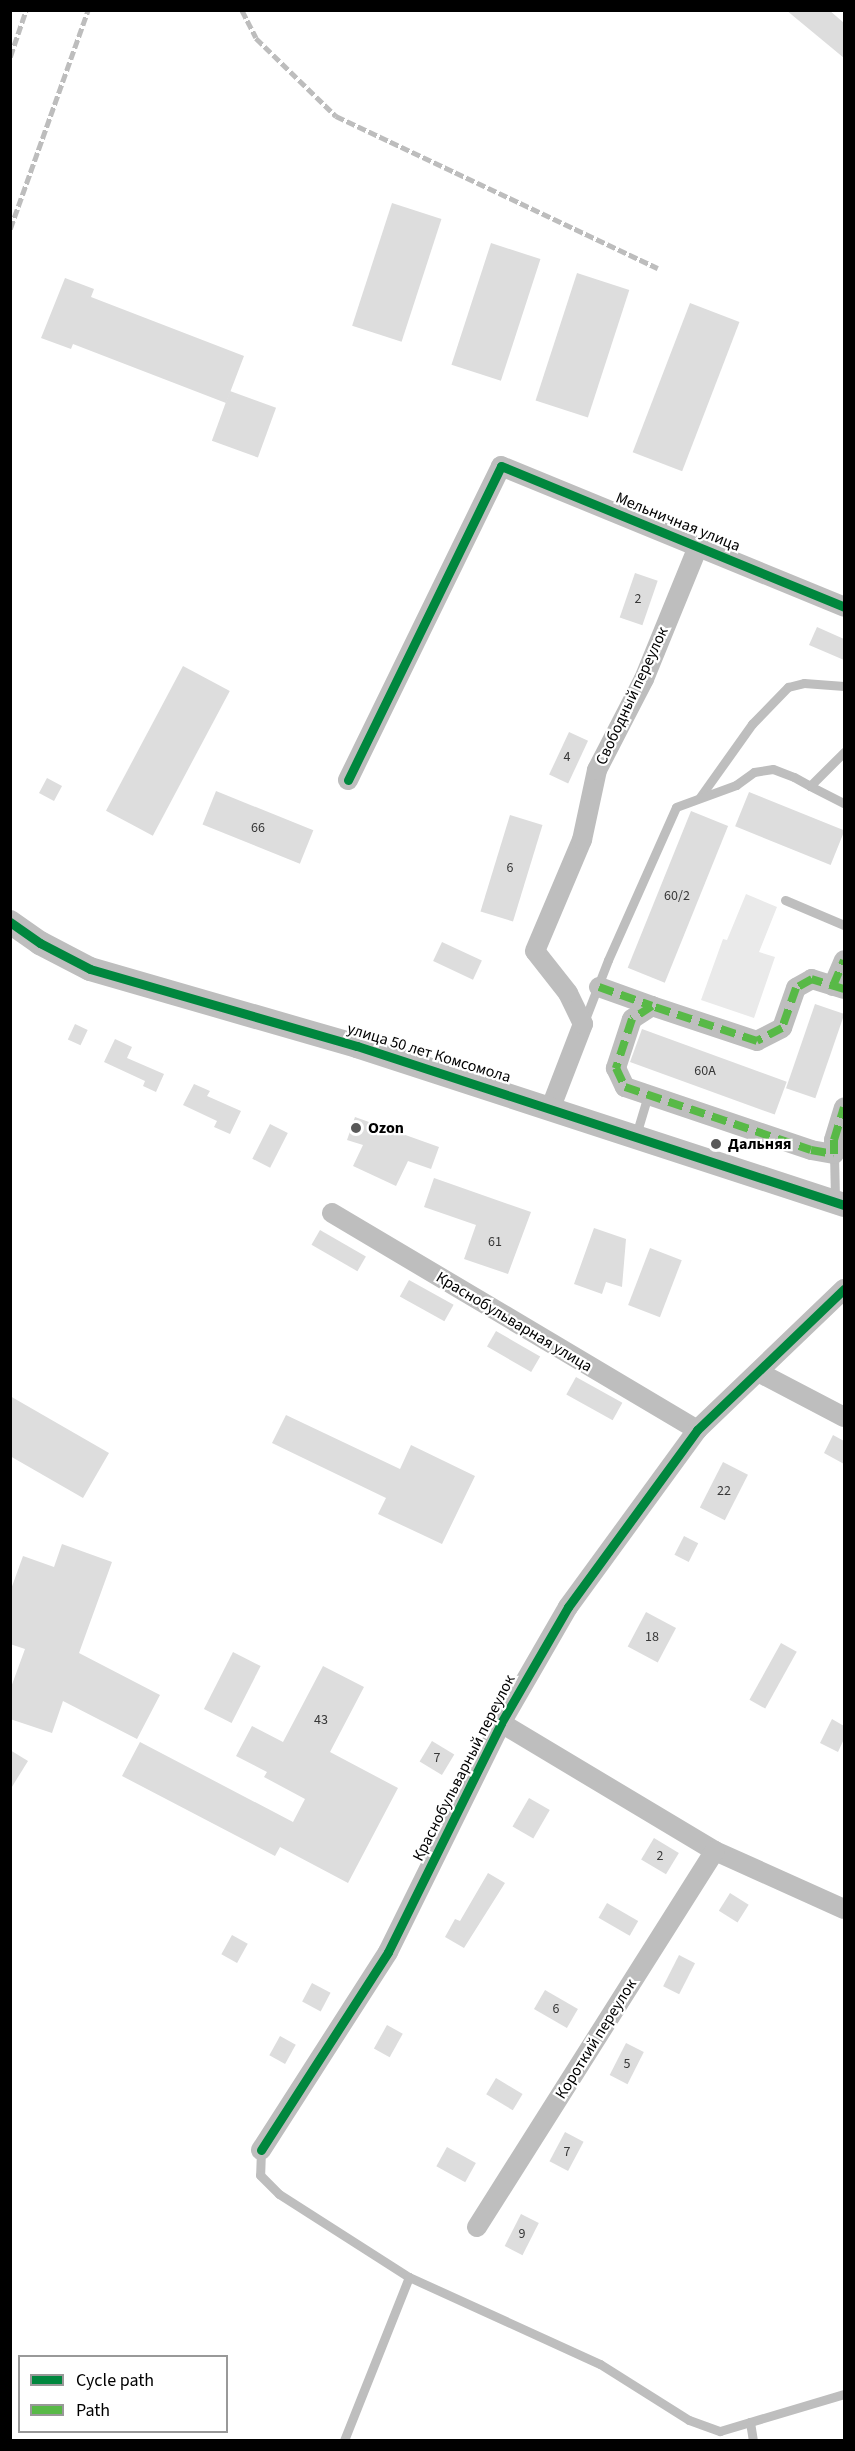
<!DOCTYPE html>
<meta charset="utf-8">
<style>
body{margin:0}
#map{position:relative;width:855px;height:2451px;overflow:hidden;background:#fff;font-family:"Source Sans 3",sans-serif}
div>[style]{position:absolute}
.green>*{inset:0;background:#eaeaea}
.building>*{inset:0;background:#ddd;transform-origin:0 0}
.service>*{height:9px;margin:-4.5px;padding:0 4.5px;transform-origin:4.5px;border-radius:4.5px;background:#bebebe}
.minor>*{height:20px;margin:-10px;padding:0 10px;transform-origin:10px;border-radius:10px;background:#bebebe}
.tertiary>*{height:24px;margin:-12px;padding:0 12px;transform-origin:12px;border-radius:12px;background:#bebebe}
.rail>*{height:4.5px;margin-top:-2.25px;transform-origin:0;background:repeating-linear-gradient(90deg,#bdbdbd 0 9px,transparent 0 12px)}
.quiet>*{height:8px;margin-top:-4px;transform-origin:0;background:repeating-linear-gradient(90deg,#58b947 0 15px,transparent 0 23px)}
.cycleway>*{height:9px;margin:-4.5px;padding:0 4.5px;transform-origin:4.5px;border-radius:4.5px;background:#00873e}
.dots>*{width:16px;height:16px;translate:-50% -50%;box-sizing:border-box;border:3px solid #fff;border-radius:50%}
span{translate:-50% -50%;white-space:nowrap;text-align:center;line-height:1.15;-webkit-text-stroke:4.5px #fff;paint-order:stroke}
.number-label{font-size:14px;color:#373737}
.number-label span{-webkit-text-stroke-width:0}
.street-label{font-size:16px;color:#000}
.poi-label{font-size:16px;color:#000;font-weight:700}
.left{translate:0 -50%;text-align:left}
.frame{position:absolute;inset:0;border:12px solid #000;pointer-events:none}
.legend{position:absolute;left:18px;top:2355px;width:210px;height:78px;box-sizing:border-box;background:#fff;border:2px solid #999;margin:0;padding:8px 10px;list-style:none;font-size:18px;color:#000}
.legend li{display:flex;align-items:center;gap:12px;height:30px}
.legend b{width:30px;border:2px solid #999}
</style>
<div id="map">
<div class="green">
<i style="clip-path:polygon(746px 894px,777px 907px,759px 952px,775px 957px,754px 1018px,701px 1000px,723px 939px,727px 940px)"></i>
</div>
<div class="building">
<i style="clip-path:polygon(786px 10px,829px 10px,844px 23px,844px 58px)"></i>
<i style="left:392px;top:203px;width:52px;height:129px;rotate:18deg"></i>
<i style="left:491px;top:243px;width:52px;height:128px;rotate:18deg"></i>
<i style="left:577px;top:273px;width:55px;height:134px;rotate:18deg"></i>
<i style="clip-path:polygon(65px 278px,94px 289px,91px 297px,244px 356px,226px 403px,73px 344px,71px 349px,41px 338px)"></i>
<i style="left:690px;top:303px;width:53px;height:160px;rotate:21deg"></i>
<i style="left:230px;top:391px;width:49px;height:53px;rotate:20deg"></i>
<i style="left:635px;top:573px;width:24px;height:47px;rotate:19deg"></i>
<i style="clip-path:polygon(817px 627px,844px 639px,844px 660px,809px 645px)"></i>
<i style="left:183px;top:666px;width:53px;height:164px;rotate:28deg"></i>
<i style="left:569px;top:732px;width:21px;height:47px;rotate:25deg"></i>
<i style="left:47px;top:778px;width:17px;height:17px;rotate:28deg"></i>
<i style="left:216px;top:791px;width:105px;height:36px;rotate:22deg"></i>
<i style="left:749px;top:792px;width:103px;height:37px;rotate:22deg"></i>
<i style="left:691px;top:811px;width:40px;height:169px;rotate:22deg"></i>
<i style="left:510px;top:815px;width:34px;height:101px;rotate:17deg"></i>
<i style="left:442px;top:942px;width:44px;height:21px;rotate:25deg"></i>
<i style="left:815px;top:1004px;width:31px;height:89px;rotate:19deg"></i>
<i style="left:75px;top:1024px;width:14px;height:17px;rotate:25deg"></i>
<i style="left:642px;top:1029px;width:154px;height:35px;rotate:20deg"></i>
<i style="clip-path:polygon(115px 1039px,132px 1047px,127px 1058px,164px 1074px,156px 1092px,143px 1086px,145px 1081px,104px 1062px)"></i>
<i style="clip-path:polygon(194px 1084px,210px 1091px,207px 1096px,241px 1111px,230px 1134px,214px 1127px,217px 1121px,183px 1105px)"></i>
<i style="clip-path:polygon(355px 1117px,439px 1147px,431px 1169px,408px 1161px,396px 1186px,353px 1166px,363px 1145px,347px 1140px)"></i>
<i style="left:270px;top:1124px;width:20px;height:39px;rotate:27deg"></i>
<i style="clip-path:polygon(434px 1178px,531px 1212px,508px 1274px,464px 1259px,476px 1225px,424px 1207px)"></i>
<i style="clip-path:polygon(594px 1228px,626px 1239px,622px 1287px,606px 1282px,602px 1294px,574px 1284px)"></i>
<i style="left:320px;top:1230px;width:53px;height:17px;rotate:30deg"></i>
<i style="left:650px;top:1248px;width:34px;height:61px;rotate:21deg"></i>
<i style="left:409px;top:1280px;width:51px;height:19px;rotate:29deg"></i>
<i style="left:496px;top:1331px;width:51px;height:18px;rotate:30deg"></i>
<i style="left:576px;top:1377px;width:53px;height:20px;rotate:29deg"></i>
<i style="clip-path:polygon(10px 1396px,109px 1453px,83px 1498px,10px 1456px)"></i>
<i style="clip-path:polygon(286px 1415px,400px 1469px,411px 1445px,475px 1476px,442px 1544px,378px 1514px,386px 1498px,272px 1443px)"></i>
<i style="clip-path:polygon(833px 1435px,844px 1441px,844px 1464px,824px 1453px)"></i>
<i style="left:723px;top:1462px;width:28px;height:51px;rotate:27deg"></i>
<i style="left:684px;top:1536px;width:16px;height:21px;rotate:27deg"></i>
<i style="clip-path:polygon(62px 1544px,112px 1562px,79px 1653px,160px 1695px,137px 1739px,63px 1701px,52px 1733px,10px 1719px,10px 1690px,25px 1649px,10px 1644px,10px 1592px,23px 1556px,54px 1567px)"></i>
<i style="left:646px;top:1612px;width:34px;height:39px;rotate:28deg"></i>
<i style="left:781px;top:1643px;width:18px;height:65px;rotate:29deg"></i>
<i style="left:233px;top:1652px;width:31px;height:64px;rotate:27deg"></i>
<i style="clip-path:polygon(323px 1666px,364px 1687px,330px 1752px,398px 1788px,348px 1883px,280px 1847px,275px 1856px,122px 1776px,140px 1742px,293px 1822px,305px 1799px,264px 1777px,267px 1772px,236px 1756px,252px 1726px,283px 1742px)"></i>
<i style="clip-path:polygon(832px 1719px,844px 1726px,844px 1739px,838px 1752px,820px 1743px)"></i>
<i style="left:432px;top:1741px;width:26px;height:24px;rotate:31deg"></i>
<i style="clip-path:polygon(10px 1750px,28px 1761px,10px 1790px)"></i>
<i style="left:529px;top:1798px;width:24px;height:33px;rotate:30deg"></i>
<i style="left:654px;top:1838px;width:29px;height:25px;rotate:31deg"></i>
<i style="clip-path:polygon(488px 1873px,505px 1883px,464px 1948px,445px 1937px,455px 1919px,460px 1921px)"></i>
<i style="left:730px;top:1893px;width:22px;height:21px;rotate:32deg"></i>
<i style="left:607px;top:1903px;width:36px;height:17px;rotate:30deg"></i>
<i style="left:232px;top:1935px;width:18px;height:22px;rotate:29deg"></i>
<i style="left:679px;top:1955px;width:18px;height:35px;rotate:27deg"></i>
<i style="left:312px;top:1983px;width:21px;height:21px;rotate:28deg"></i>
<i style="left:545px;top:1990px;width:38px;height:22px;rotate:30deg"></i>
<i style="left:387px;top:2025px;width:18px;height:27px;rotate:29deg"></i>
<i style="left:280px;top:2036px;width:18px;height:22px;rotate:29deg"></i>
<i style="left:626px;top:2043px;width:20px;height:36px;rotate:27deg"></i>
<i style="left:496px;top:2078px;width:31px;height:19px;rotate:31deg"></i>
<i style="left:565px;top:2132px;width:21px;height:33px;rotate:28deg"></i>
<i style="left:447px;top:2147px;width:33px;height:22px;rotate:29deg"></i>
<i style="left:521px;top:2214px;width:20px;height:36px;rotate:27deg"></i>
</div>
<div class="service">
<i style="left:810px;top:786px;width:38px;rotate:27deg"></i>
<i style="left:700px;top:797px;width:90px;rotate:-54.5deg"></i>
<i style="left:752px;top:724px;width:52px;rotate:-45.8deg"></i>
<i style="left:788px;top:687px;width:16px;rotate:-14deg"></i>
<i style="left:804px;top:683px;width:40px;rotate:4.3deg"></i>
<i style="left:785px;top:900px;width:64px;rotate:23deg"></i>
<i style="left:584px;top:1022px;width:66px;rotate:-68.8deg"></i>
<i style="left:608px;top:960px;width:167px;rotate:-66deg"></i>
<i style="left:676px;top:807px;width:64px;rotate:-20.1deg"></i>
<i style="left:736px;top:785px;width:22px;rotate:-36deg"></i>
<i style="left:754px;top:772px;width:19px;rotate:-9deg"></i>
<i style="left:773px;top:769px;width:22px;rotate:21deg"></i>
<i style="left:794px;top:777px;width:18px;rotate:29deg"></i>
<i style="left:810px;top:786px;width:48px;rotate:-45deg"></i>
<i style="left:636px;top:1135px;width:42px;rotate:-73.3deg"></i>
<i style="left:834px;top:1154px;width:45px;rotate:88.7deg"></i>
<i style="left:261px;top:2150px;width:25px;rotate:92deg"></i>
<i style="left:260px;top:2175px;width:27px;rotate:45deg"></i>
<i style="left:279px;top:2194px;width:154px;rotate:32.6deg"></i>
<i style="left:409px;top:2277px;width:175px;rotate:111.7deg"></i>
<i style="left:409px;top:2277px;width:210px;rotate:24.5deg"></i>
<i style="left:600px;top:2364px;width:105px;rotate:32.2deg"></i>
<i style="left:689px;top:2420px;width:33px;rotate:20deg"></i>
<i style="left:720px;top:2431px;width:129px;rotate:-16.6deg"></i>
<i style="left:750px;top:2422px;width:18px;rotate:81deg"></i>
</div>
<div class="minor">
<i style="left:348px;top:780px;width:349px;rotate:-64deg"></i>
<i style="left:501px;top:466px;width:371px;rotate:22.3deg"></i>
<i style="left:833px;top:986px;width:28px;rotate:-67deg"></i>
<i style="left:599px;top:987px;width:56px;rotate:19.7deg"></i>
<i style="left:844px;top:989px;width:34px;rotate:-163deg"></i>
<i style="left:812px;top:979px;width:18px;rotate:151deg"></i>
<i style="left:796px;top:988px;width:42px;rotate:109.3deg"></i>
<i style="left:782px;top:1028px;width:28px;rotate:153deg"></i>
<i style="left:757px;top:1041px;width:111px;rotate:-161.6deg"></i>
<i style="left:652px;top:1006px;width:24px;rotate:147deg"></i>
<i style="left:632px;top:1019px;width:52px;rotate:108.1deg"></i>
<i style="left:616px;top:1068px;width:21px;rotate:65deg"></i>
<i style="left:625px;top:1087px;width:196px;rotate:18.7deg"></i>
<i style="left:811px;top:1150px;width:23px;rotate:10deg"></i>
<i style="left:834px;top:1154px;width:14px;rotate:-90deg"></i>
<i style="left:834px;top:1140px;width:34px;rotate:-73deg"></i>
<i style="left:551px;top:1107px;width:89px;rotate:-68.9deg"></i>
<i style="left:583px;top:1024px;width:34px;rotate:-116deg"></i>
<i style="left:568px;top:993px;width:53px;rotate:-128.2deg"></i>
<i style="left:535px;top:951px;width:121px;rotate:-67.1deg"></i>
<i style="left:582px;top:840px;width:72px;rotate:-77.9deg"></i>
<i style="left:597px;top:770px;width:102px;rotate:-62.7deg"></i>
<i style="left:644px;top:679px;width:143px;rotate:-67.8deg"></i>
<i style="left:332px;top:1213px;width:425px;rotate:30.7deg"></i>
<i style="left:760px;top:1373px;width:95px;rotate:27.6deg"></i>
<i style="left:501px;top:1723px;width:249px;rotate:30.9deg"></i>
<i style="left:715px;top:1851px;width:141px;rotate:24.2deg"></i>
<i style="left:261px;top:2150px;width:235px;rotate:-57.3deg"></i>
<i style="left:388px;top:1952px;width:255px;rotate:-63.7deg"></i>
<i style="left:501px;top:1723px;width:134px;rotate:-60deg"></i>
<i style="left:568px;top:1607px;width:219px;rotate:-53.9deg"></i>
<i style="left:697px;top:1430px;width:204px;rotate:-43.8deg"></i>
<i style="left:477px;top:2227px;width:445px;rotate:-57.7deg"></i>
</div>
<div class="tertiary">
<i style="left:10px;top:922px;width:37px;rotate:35deg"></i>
<i style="left:40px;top:943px;width:56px;rotate:27.5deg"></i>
<i style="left:90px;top:969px;width:278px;rotate:16.1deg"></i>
<i style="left:357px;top:1046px;width:512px;rotate:18.08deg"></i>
</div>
<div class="rail">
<i style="left:242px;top:10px;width:31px;rotate:63deg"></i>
<i style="left:256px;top:38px;width:112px;rotate:44.3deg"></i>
<i style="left:336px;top:116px;width:356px;rotate:25.3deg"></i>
<i style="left:10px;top:57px;width:50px;rotate:-71.2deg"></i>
<i style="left:10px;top:229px;width:232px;rotate:-70.4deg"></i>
</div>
<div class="quiet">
<i style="left:833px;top:986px;width:28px;rotate:-67deg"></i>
<i style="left:599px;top:987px;width:56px;rotate:19.7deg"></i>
<i style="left:844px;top:989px;width:34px;rotate:-163deg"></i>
<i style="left:812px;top:979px;width:18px;rotate:151deg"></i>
<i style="left:796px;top:988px;width:42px;rotate:109.3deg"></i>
<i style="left:782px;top:1028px;width:28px;rotate:153deg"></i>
<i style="left:757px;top:1041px;width:111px;rotate:-161.6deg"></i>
<i style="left:652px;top:1006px;width:24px;rotate:147deg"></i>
<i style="left:632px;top:1019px;width:52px;rotate:108.1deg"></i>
<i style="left:616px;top:1068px;width:21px;rotate:65deg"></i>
<i style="left:625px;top:1087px;width:196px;rotate:18.7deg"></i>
<i style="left:811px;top:1150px;width:23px;rotate:10deg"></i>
<i style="left:834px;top:1154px;width:14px;rotate:-90deg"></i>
<i style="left:834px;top:1140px;width:34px;rotate:-73deg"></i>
</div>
<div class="cycleway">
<i style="left:348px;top:780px;width:349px;rotate:-64deg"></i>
<i style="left:501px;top:466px;width:371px;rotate:22.3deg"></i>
<i style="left:10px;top:922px;width:37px;rotate:35deg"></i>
<i style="left:40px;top:943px;width:56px;rotate:27.5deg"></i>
<i style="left:90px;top:969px;width:278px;rotate:16.1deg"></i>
<i style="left:357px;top:1046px;width:512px;rotate:18.08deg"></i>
<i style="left:261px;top:2150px;width:235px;rotate:-57.3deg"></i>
<i style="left:388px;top:1952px;width:255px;rotate:-63.7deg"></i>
<i style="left:501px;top:1723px;width:134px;rotate:-60deg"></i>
<i style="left:568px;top:1607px;width:219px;rotate:-53.9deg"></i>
<i style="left:697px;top:1430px;width:204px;rotate:-43.8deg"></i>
</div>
<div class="dots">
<i style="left:356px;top:1128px;background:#595959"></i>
<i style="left:716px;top:1144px;background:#595959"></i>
</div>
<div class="number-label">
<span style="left:638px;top:599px">2</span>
<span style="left:567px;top:757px">4</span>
<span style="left:258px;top:828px">66</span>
<span style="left:510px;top:868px">6</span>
<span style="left:677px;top:896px">60/2</span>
<span style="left:705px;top:1071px">60А</span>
<span style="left:495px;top:1242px">61</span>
<span style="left:724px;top:1491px">22</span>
<span style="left:652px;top:1637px">18</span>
<span style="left:321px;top:1720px">43</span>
<span style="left:437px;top:1758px">7</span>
<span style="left:660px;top:1856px">2</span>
<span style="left:556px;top:2009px">6</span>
<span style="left:627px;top:2064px">5</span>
<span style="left:567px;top:2152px">7</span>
<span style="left:522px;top:2234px">9</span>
</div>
<div class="street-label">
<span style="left:678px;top:522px;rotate:22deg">Мельничная улица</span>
<span style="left:632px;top:696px;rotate:-65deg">Свободный переулок</span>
<span style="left:429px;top:1053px;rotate:17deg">улица 50 лет Комсомола</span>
<span style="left:514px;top:1322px;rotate:31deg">Краснобульварная улица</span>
<span style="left:464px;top:1768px;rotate:-63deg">Краснобульварный переулок</span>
<span style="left:596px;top:2039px;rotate:-58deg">Короткий переулок</span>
</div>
<div class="poi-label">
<span class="left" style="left:368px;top:1128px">Ozon</span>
<span class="left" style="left:728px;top:1144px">Дальняя</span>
</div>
<div class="frame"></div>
<ul class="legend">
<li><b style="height:8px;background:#00873e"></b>Cycle path</li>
<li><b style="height:8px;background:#58b947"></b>Path</li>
</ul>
</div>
